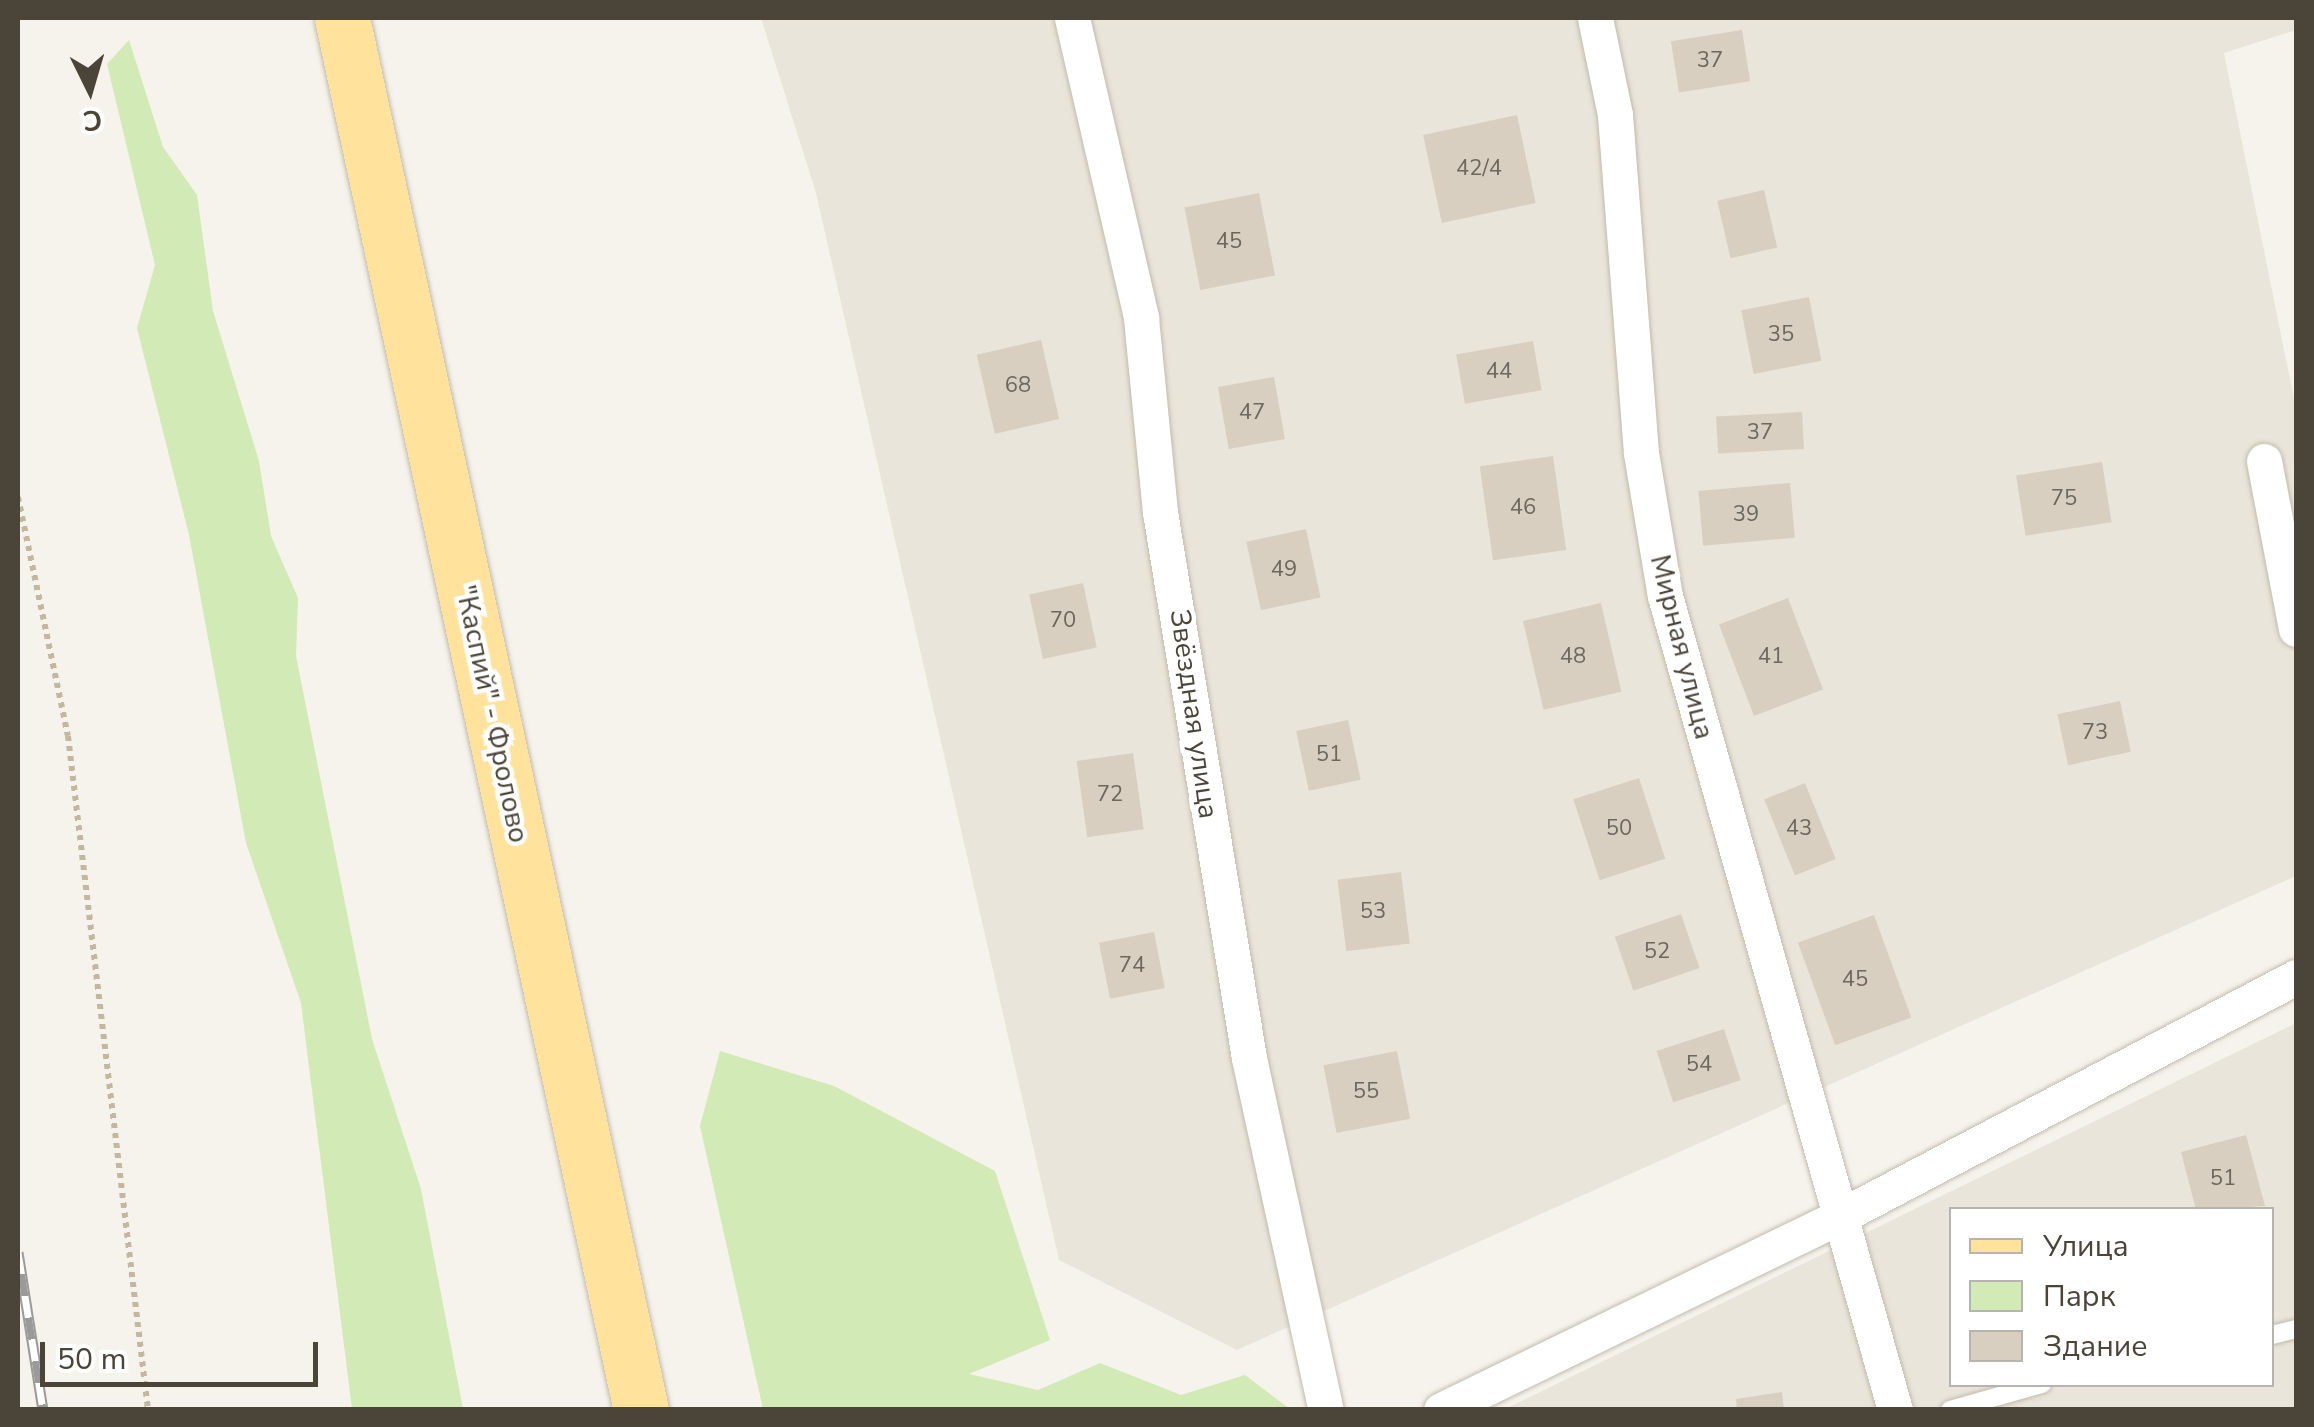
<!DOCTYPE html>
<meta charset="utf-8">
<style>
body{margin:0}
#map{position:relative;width:2314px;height:1427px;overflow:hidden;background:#f6f3ec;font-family:"Nunito Sans",sans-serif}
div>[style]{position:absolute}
.residential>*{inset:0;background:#eae5da}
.green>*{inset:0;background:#d2eab5}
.building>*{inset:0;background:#d8cfc1;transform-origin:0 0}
.path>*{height:6px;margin-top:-3px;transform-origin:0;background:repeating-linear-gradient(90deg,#c4b79f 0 5px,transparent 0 10px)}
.roads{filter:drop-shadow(0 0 2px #c2bbae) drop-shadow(0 0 2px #c2bbae)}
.service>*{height:18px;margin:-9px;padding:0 9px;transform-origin:9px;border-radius:9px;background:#fff}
.minor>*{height:35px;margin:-17.5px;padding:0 17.5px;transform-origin:17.5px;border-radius:17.5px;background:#fff}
.primary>*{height:55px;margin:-27.5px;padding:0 27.5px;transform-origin:27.5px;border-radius:27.5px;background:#ffe39c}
.rail>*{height:11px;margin-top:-5.5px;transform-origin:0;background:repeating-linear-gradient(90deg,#fff 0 22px,#9a9a9a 0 44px);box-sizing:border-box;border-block:2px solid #9a9a9a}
span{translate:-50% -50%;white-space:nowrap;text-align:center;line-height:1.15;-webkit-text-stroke:9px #fff;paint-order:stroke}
.number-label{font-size:22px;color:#6e675b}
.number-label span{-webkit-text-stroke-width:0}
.street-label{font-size:28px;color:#4b4439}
.frame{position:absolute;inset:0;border:20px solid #4b4439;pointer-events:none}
.legend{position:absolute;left:1949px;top:1207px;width:325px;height:180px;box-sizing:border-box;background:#fff;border:2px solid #b7b4b0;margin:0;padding:12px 18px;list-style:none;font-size:30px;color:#4b4439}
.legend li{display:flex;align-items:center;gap:20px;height:50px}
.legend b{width:50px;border:2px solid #b7b4b0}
.north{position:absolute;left:40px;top:40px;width:100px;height:100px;-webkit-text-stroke:8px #fff;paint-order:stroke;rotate:175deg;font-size:28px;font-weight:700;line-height:40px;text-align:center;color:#4b4439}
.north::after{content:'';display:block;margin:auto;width:35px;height:45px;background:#4b4439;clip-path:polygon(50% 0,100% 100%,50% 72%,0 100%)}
.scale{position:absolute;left:40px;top:1342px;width:278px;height:45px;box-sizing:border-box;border:5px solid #4b4439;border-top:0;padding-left:12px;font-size:30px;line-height:35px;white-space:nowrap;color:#4b4439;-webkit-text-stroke:8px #fff;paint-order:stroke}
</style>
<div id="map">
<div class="residential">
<i style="clip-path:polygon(761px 18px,2296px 18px,2296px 30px,2224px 53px,2296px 409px,2296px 876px,1237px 1350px,1059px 1260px,816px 193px)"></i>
<i style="clip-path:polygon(evenodd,2296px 1023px,2296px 1409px,1505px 1409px,2296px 1023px,1952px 1210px,2272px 1210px,2272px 1384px,1952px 1384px,1952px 1210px)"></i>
</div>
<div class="green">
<i style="clip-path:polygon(129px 40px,163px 147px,197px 195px,213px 311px,259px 461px,271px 536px,298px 598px,296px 656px,372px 1039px,421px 1189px,463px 1409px,352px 1409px,301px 1003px,246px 843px,189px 535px,137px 328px,155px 265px,107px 64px)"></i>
<i style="clip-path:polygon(720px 1051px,834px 1086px,995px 1171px,1050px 1340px,969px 1374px,1038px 1390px,1100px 1363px,1181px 1395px,1245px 1375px,1290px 1409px,763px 1409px,700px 1126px)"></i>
</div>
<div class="building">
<i style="left:1742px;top:30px;width:52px;height:72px;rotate:81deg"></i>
<i style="left:1517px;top:115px;width:90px;height:96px;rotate:78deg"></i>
<i style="left:1764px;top:190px;width:59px;height:48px;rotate:77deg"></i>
<i style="left:1259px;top:193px;width:84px;height:76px;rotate:79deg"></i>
<i style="left:1809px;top:297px;width:65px;height:69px;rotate:79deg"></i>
<i style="left:1041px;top:340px;width:81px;height:66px;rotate:77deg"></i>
<i style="left:1533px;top:341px;width:50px;height:78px;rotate:80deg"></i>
<i style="left:1274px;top:377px;width:63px;height:57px;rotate:80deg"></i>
<i style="left:1802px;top:412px;width:37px;height:86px;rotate:87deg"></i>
<i style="left:1553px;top:456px;width:95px;height:74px;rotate:82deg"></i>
<i style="left:2102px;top:462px;width:61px;height:87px;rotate:81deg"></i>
<i style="left:1790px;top:483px;width:55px;height:92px;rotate:85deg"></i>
<i style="left:1306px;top:529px;width:70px;height:61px;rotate:78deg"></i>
<i style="left:1083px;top:583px;width:66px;height:55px;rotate:78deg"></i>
<i style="left:1788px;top:598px;width:98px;height:74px;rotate:69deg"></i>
<i style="left:1601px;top:603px;width:91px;height:80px;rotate:77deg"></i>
<i style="left:2120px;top:701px;width:52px;height:64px;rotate:78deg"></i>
<i style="left:1348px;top:720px;width:61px;height:53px;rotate:78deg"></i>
<i style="left:1133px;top:753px;width:77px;height:57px;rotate:82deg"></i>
<i style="left:1639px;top:778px;width:85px;height:69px;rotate:72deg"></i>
<i style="left:1805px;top:783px;width:82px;height:44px;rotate:68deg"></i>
<i style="left:1401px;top:872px;width:72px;height:64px;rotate:83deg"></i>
<i style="left:1681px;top:914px;width:57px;height:70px;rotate:71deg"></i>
<i style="left:1874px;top:915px;width:109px;height:81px;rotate:70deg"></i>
<i style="left:1154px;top:932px;width:57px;height:56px;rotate:79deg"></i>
<i style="left:1724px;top:1029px;width:54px;height:71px;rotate:72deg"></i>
<i style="left:1397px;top:1051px;width:69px;height:75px;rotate:79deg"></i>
<i style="clip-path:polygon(2246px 1135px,2265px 1206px,2196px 1210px,2181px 1152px)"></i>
<i style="clip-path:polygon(1782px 1392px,1784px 1410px,1737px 1410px,1736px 1399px)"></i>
</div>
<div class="path">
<i style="left:18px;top:497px;width:244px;rotate:78.2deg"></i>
<i style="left:68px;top:736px;width:679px;rotate:83.23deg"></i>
</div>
<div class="roads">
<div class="service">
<i style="left:2272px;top:1335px;width:25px;rotate:-14deg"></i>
<i style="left:1950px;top:1410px;width:96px;rotate:-15.8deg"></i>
</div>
<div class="minor">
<i style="left:1072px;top:18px;width:308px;rotate:77deg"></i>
<i style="left:1141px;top:318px;width:195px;rotate:84.4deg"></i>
<i style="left:1160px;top:512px;width:553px;rotate:80.74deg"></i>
<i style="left:1249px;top:1058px;width:360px;rotate:77.7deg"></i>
<i style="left:1595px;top:18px;width:99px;rotate:78.3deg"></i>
<i style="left:1615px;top:115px;width:339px;rotate:85.6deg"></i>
<i style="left:1641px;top:453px;width:145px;rotate:80.5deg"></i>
<i style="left:1665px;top:596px;width:846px;rotate:74.22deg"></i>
<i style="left:2264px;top:461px;width:171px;rotate:79.2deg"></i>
<i style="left:1441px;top:1410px;width:440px;rotate:-25.9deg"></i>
<i style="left:1837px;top:1218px;width:518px;rotate:-27.7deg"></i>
</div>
<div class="primary">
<i style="left:342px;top:18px;width:1424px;rotate:77.88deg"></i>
</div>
</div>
<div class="rail">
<i style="left:18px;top:1252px;width:160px;rotate:81deg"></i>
</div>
<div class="number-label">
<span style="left:1710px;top:61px">37</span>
<span style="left:1479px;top:169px">42/4</span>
<span style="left:1229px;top:242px">45</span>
<span style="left:1781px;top:335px">35</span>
<span style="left:1499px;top:372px">44</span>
<span style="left:1018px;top:386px">68</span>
<span style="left:1252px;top:413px">47</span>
<span style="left:1760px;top:433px">37</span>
<span style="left:2064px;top:499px">75</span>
<span style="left:1523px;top:508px">46</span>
<span style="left:1746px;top:515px">39</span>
<span style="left:1284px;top:570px">49</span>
<span style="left:1063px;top:621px">70</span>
<span style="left:1573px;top:657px">48</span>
<span style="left:1771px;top:657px">41</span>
<span style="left:2095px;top:733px">73</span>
<span style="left:1329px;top:755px">51</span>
<span style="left:1110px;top:795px">72</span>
<span style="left:1619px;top:829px">50</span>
<span style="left:1799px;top:829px">43</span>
<span style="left:1373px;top:912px">53</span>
<span style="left:1657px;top:952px">52</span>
<span style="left:1132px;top:966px">74</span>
<span style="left:1855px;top:980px">45</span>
<span style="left:1699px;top:1065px">54</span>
<span style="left:1366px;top:1092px">55</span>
<span style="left:2223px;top:1179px">51</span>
</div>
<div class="street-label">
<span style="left:1682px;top:647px;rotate:76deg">Мирная улица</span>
<span style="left:492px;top:714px;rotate:78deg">"Каспий" - Фролово</span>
<span style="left:1194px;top:714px;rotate:82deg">Звёздная улица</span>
</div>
<div class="frame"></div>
<ul class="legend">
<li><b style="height:12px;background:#ffe39c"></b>Улица</li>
<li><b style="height:28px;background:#d2eab5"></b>Парк</li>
<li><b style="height:28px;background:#d8cfc1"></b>Здание</li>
</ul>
<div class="north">С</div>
<div class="scale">50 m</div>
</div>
